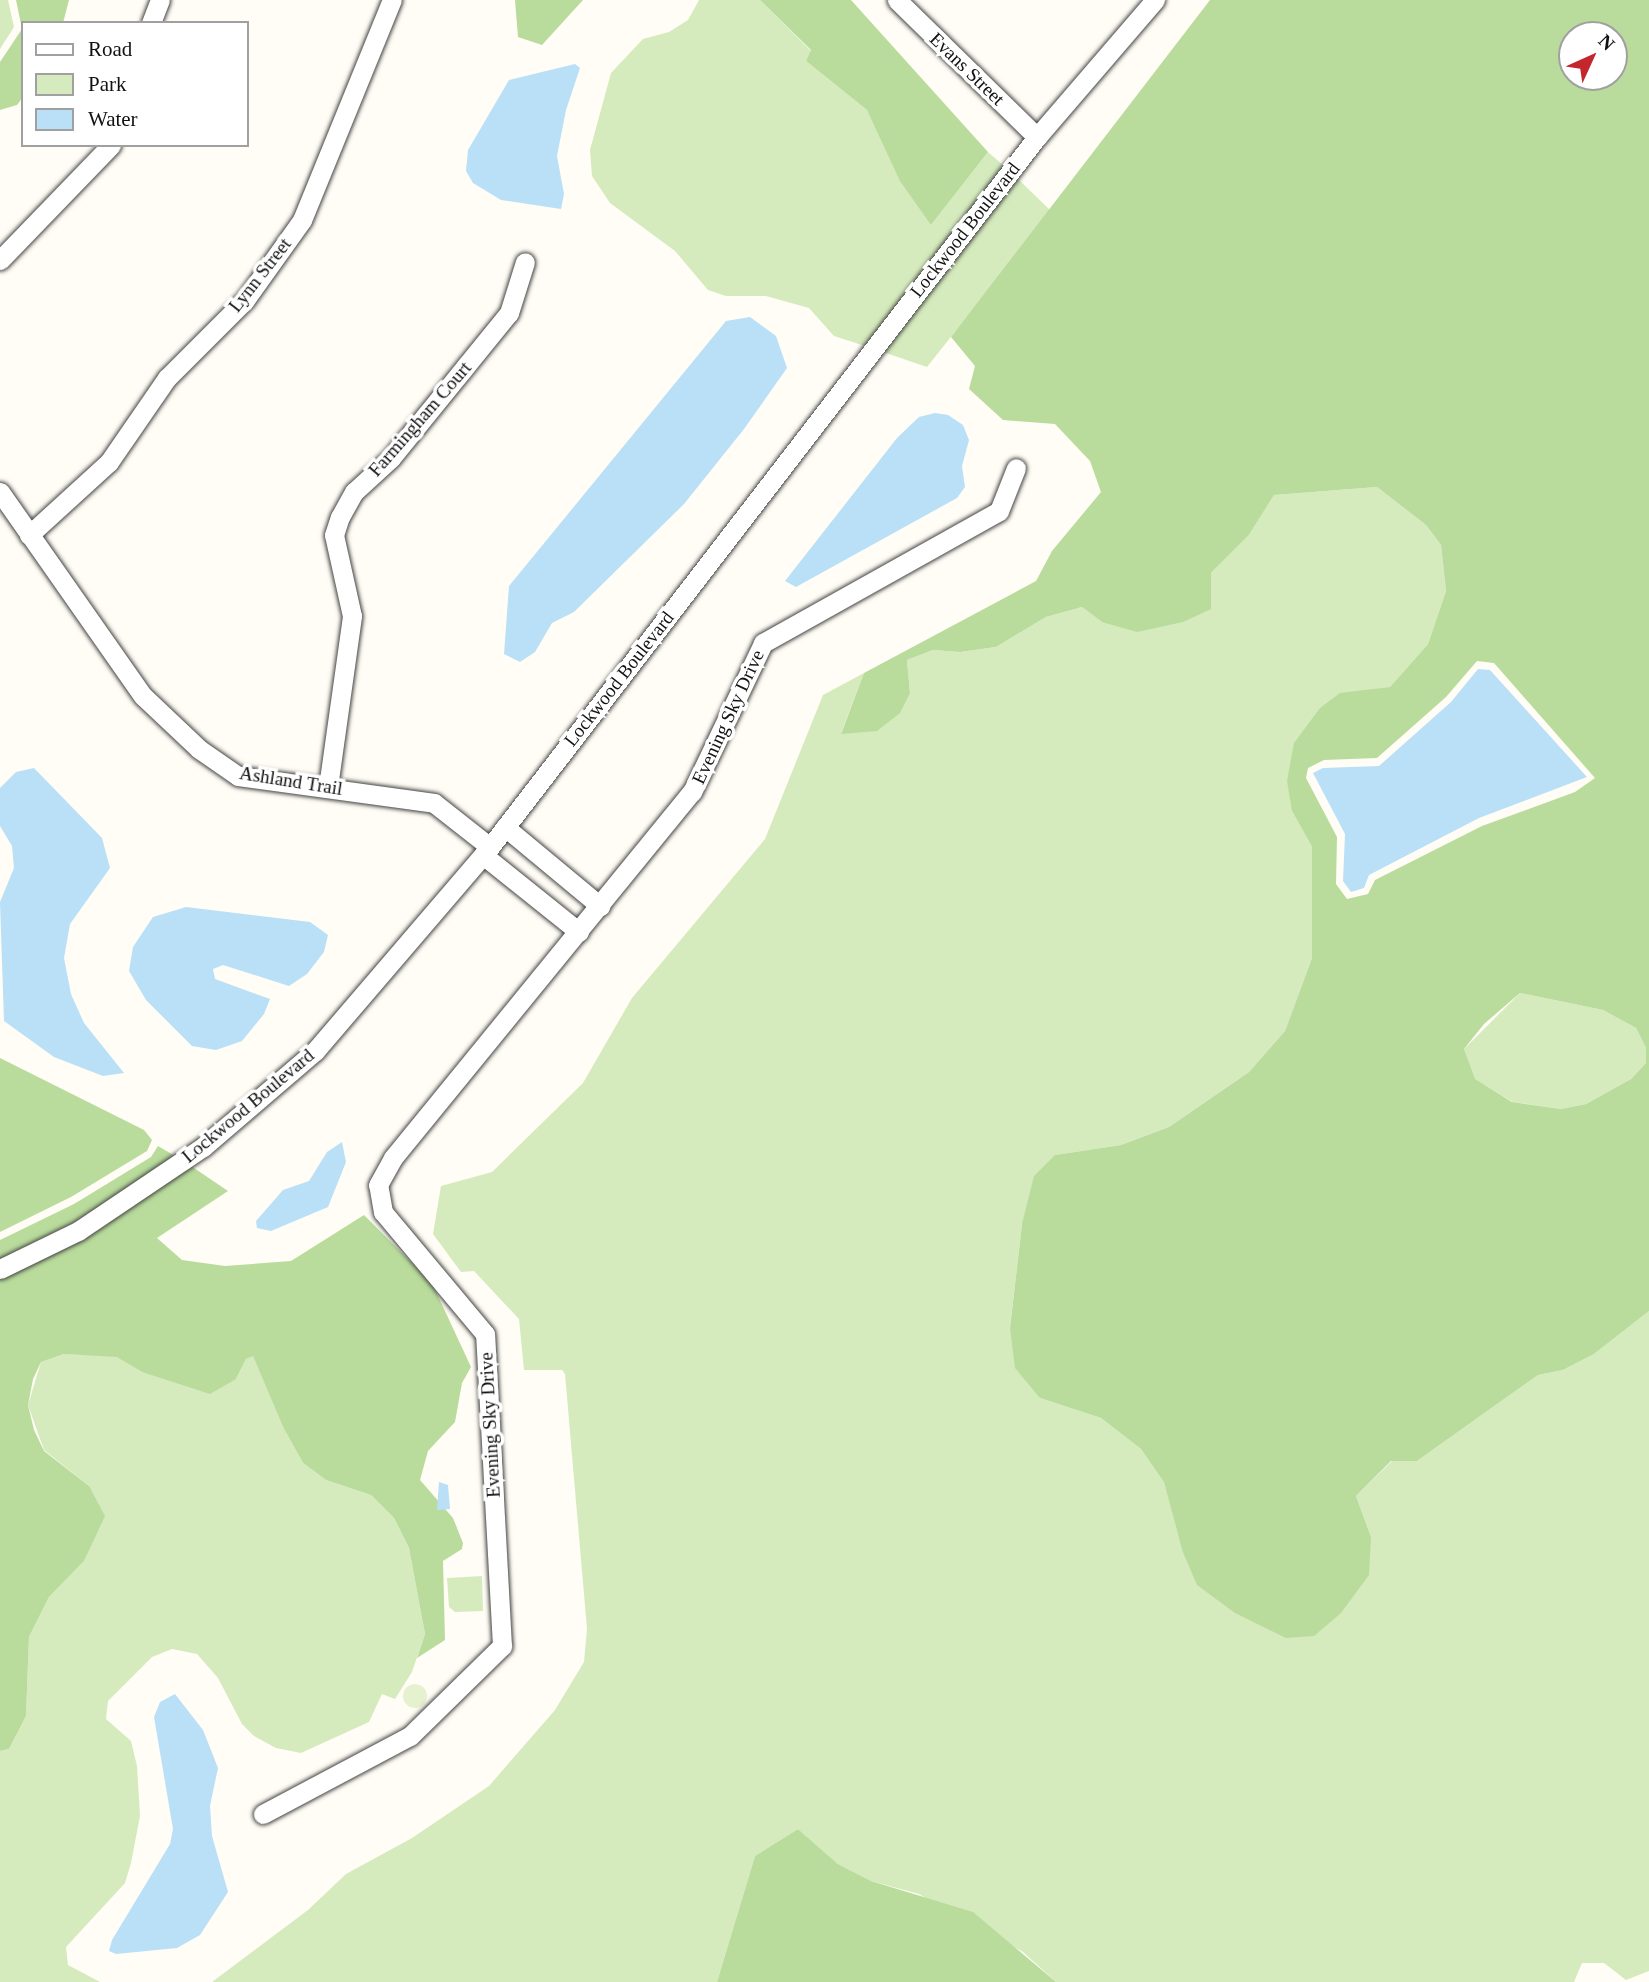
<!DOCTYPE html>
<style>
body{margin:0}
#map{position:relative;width:1649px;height:1982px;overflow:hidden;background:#fffdf5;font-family:"Times New Roman",serif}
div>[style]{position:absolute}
.green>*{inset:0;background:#d5ebbd}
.forest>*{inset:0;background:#b9dc9c}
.pitch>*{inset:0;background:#e6f2cf}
.round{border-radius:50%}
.water>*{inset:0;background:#b9e0f7}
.roads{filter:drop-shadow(0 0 2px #444) drop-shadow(0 0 2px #444)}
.minor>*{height:19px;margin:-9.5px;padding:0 9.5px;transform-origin:9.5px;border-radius:9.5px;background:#fff}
span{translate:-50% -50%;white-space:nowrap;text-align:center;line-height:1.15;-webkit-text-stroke:7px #fff;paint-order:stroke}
.street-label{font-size:19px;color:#111}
.legend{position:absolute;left:21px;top:21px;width:228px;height:126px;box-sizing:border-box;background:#fff;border:2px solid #a0a0a0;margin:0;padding:9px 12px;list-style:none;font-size:21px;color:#111}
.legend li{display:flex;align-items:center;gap:14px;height:35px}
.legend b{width:35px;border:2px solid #a0a0a0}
.north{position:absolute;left:1558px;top:21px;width:70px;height:70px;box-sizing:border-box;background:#fff;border:2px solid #a0a0a0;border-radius:50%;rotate:45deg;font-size:19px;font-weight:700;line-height:28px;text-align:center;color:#111}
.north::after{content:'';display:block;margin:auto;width:24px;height:32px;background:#c4262e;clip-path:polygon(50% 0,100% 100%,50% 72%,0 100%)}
</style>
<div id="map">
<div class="green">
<i style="clip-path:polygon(0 0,8px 0,14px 27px,0 49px)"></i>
<i style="clip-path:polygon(699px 0,760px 0,811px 51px,806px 61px,867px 110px,931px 225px,988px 152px,1004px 166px,865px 346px,834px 336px,809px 308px,766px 296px,726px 296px,708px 290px,675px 251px,610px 203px,592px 176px,590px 150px,611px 73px,643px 39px,669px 32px,688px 20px)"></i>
<i style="clip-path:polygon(1017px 178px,1051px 211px,927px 367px,883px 352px)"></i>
<i style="clip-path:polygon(1377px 487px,1426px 525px,1441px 545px,1446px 591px,1428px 644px,1390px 687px,1342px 695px,1320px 708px,1292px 811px,1312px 847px,1312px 958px,1285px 1031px,1249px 1072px,1169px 1127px,1121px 1145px,1055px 1155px,1022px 1224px,1010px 1327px,1040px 1398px,1101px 1418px,1141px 1449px,1164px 1481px,1182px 1550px,1371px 1537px,1356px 1496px,1392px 1461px,1417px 1461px,1538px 1375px,1563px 1370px,1594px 1354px,1649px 1311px,1649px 1971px,1626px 1980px,1604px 1963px,1582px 1963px,1574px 1982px,1056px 1982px,1023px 1952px,919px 1894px,871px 1881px,838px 1864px,798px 1829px,755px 1856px,717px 1982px,212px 1982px,308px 1910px,346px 1874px,412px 1838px,489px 1786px,555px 1710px,584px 1662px,587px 1629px,565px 1374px,562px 1370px,524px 1370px,519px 1319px,474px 1271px,461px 1272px,433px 1234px,441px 1186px,492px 1172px,583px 1083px,632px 998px,765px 839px,823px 695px,864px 673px,841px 733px,910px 693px,907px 660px,933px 650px,960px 652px,996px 647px,1046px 617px,1082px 607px,1102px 622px,1211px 573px,1249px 535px,1274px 495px)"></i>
<i style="clip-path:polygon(1520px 993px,1603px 1010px,1636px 1028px,1646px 1048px,1646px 1063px,1631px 1079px,1586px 1104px,1561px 1109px,1513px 1102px,1474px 1079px,1464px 1049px)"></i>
<i style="clip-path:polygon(64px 1354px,117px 1356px,142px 1372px,236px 1379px,246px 1359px,253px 1355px,283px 1427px,303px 1463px,326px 1480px,371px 1495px,394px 1518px,409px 1548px,425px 1634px,412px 1672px,395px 1699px,382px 1694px,369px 1722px,301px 1753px,276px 1748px,254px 1736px,242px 1724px,218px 1678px,197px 1654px,172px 1649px,152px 1657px,108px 1701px,106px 1719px,131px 1741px,137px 1766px,140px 1816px,131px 1863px,125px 1883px,66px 1947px,68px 1965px,100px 1982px,0 1982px,0 1751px,9px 1749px,26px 1716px,29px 1637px,49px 1597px,84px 1561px,89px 1486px,44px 1450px,28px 1405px,41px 1362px)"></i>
<i style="clip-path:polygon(482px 1576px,483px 1611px,455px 1612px,449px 1607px,447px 1578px)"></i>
</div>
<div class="forest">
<i style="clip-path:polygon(16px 0,69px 0,63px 23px,23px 23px,23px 97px,17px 105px,0 110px,0 62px,22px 29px)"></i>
<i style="clip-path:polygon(583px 0,542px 45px,518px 37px,515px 0)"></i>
<i style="clip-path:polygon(760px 0,851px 0,988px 152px,931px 225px,900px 181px,867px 110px,806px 61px,811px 50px)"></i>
<i style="clip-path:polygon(evenodd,1210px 0,1649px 0,1649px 1311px,1594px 1354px,1563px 1370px,1538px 1375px,1417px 1461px,1391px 1461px,1356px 1496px,1371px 1537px,1369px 1575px,1341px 1613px,1314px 1636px,1286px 1638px,1235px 1613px,1197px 1585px,1182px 1550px,1164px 1482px,1141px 1449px,1101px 1418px,1040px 1398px,1015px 1368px,1010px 1328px,1022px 1224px,1034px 1176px,1055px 1155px,1121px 1145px,1169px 1127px,1249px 1072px,1285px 1031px,1312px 958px,1312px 847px,1292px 811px,1287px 781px,1294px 743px,1320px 708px,1340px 693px,1390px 687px,1428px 644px,1446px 591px,1441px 545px,1426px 525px,1377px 487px,1274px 495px,1249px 535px,1211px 573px,1211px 609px,1183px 622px,1137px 632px,1102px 622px,1082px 607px,1046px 617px,996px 647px,960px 652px,933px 650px,907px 660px,910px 693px,900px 713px,877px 731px,841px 734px,864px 673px,1036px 581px,1052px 551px,1101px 492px,1090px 461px,1055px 424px,1003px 420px,969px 389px,975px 366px,951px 337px,1210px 0,1572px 35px,1614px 35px,1614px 77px,1572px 77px,1572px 35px,1210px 0,1477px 661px,1494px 663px,1595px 778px,1575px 792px,1482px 826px,1375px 880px,1368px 894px,1347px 899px,1336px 884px,1337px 837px,1306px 778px,1308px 768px,1324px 760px,1377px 758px,1446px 697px,1477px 661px,1210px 0,1520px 993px,1603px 1010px,1636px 1028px,1646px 1048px,1646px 1063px,1631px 1079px,1586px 1104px,1561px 1109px,1512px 1102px,1475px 1079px,1464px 1049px,1484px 1024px,1520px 993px)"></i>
<i style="clip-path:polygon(0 1058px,144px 1130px,152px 1140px,147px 1151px,71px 1197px,0 1232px)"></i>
<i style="clip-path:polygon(158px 1146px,175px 1156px,75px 1222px,0 1259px,0 1240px,74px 1204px,151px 1157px)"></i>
<i style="clip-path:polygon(191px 1166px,228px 1191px,157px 1238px,182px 1260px,225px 1266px,291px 1261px,364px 1215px,432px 1283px,471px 1367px,462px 1383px,455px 1422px,428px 1451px,420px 1480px,453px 1518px,463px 1543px,462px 1549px,443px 1561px,445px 1640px,417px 1658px,425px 1634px,409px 1548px,394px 1518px,371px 1495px,326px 1480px,303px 1463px,283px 1427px,253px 1356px,246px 1359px,236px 1379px,210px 1394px,142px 1372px,117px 1357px,64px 1354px,41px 1362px,33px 1379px,28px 1405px,34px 1430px,44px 1451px,89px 1486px,105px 1516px,84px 1561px,49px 1597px,29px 1637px,26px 1716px,9px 1749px,0 1751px,0 1278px)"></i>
<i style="clip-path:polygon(798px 1829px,838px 1864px,871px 1881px,973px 1912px,1056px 1982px,717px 1982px,755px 1856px)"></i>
</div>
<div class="pitch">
<i class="round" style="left:403px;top:1684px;width:24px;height:24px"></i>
</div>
<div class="water">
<i style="clip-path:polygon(575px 64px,580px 68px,566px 110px,557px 156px,564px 194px,561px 209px,501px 200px,473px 183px,466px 171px,468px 150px,509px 80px)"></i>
<i style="clip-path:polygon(750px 317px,776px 336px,787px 368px,744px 429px,684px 504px,574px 612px,552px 623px,535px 652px,520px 662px,504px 654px,509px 586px,726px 321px)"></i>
<i style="clip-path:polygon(935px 413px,948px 415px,963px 425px,969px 440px,962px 466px,965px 487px,957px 498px,796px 587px,785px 581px,897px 438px,919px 417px)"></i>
<i style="clip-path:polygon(1478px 669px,1490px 670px,1587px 777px,1479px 818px,1369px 875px,1364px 888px,1351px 892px,1343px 881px,1345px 834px,1313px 773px,1323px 768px,1379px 766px,1451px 702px)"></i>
<i style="clip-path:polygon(34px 768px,102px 838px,110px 868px,70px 924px,64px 958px,71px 994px,84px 1023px,124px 1073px,103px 1076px,54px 1057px,4px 1021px,0 902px,14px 868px,12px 846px,0 826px,0 788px,16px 772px)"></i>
<i style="clip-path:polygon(186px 907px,310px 922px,328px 935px,324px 952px,307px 974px,289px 986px,223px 965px,213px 969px,215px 979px,270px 999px,264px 1014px,242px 1041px,216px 1050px,192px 1046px,146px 1000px,129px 971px,133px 947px,153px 917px)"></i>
<i style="clip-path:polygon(342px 1142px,346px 1162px,328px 1207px,271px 1231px,257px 1228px,256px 1221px,283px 1190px,309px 1181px,327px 1152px)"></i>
<i style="clip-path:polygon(439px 1482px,448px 1485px,450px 1509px,437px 1510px)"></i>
<i style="clip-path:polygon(175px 1694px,203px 1730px,218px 1768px,210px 1806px,212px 1836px,228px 1892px,200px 1935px,177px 1948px,116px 1954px,109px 1951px,112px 1940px,170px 1844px,173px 1829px,154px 1717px,160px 1702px)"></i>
</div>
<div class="roads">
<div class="minor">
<i style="left:897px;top:0;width:196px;rotate:44.4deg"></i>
<i style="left:151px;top:23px;width:25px;rotate:-69deg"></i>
<i style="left:0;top:260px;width:160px;rotate:-46deg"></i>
<i style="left:0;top:492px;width:249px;rotate:55deg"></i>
<i style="left:143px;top:696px;width:77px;rotate:43.4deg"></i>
<i style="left:199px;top:749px;width:47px;rotate:34.7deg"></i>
<i style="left:238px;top:776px;width:198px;rotate:7.8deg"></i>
<i style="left:434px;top:803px;width:71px;rotate:38.2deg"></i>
<i style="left:29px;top:535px;width:108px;rotate:-42.4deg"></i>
<i style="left:109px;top:462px;width:102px;rotate:-55.4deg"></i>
<i style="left:167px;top:378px;width:110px;rotate:-45deg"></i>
<i style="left:245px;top:300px;width:98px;rotate:-54.5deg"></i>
<i style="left:302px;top:220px;width:238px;rotate:-67.8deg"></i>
<i style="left:328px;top:787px;width:173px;rotate:-82deg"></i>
<i style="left:352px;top:616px;width:83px;rotate:-102.5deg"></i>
<i style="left:334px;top:535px;width:19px;rotate:-72deg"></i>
<i style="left:340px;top:517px;width:29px;rotate:-61deg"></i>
<i style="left:354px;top:492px;width:50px;rotate:-42.6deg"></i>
<i style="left:391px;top:458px;width:187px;rotate:-50.9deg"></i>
<i style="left:509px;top:313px;width:53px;rotate:-72.6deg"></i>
<i style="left:505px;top:827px;width:124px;rotate:39.7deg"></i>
<i style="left:483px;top:855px;width:123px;rotate:38.7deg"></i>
<i style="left:0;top:1269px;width:87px;rotate:-26deg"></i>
<i style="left:78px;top:1231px;width:151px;rotate:-33.9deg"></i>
<i style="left:203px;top:1147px;width:148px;rotate:-40.6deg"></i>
<i style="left:315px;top:1051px;width:269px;rotate:-49.4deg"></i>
<i style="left:490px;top:847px;width:896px;rotate:-52.39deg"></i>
<i style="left:1037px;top:137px;width:181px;rotate:-49.3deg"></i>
<i style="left:263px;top:1814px;width:166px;rotate:-28deg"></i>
<i style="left:410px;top:1736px;width:129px;rotate:-44.4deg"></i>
<i style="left:502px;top:1646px;width:312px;rotate:-93.1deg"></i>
<i style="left:485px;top:1334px;width:159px;rotate:-129.9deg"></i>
<i style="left:383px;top:1212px;width:27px;rotate:-100deg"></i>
<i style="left:378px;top:1185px;width:31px;rotate:-61deg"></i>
<i style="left:393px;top:1158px;width:473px;rotate:-50.8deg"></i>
<i style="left:692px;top:792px;width:165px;rotate:-64.5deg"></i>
<i style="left:763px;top:643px;width:270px;rotate:-29.2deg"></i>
<i style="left:999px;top:511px;width:46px;rotate:-68.4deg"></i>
</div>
</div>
<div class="street-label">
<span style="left:967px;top:69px;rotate:44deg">Evans Street</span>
<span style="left:965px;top:230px;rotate:-52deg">Lockwood Boulevard</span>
<span style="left:260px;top:275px;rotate:-52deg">Lynn Street</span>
<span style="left:420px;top:419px;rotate:-49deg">Farmingham Court</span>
<span style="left:619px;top:679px;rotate:-52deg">Lockwood Boulevard</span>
<span style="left:728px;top:717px;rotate:-65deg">Evening Sky Drive</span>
<span style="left:291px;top:781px;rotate:9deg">Ashland Trail</span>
<span style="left:248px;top:1106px;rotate:-40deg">Lockwood Boulevard</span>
<span style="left:490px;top:1425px;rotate:-93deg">Evening Sky Drive</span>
</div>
<ul class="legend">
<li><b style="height:9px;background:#fff"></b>Road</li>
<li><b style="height:19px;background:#d5ebbd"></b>Park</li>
<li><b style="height:19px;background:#b9e0f7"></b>Water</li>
</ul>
<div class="north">N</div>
</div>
